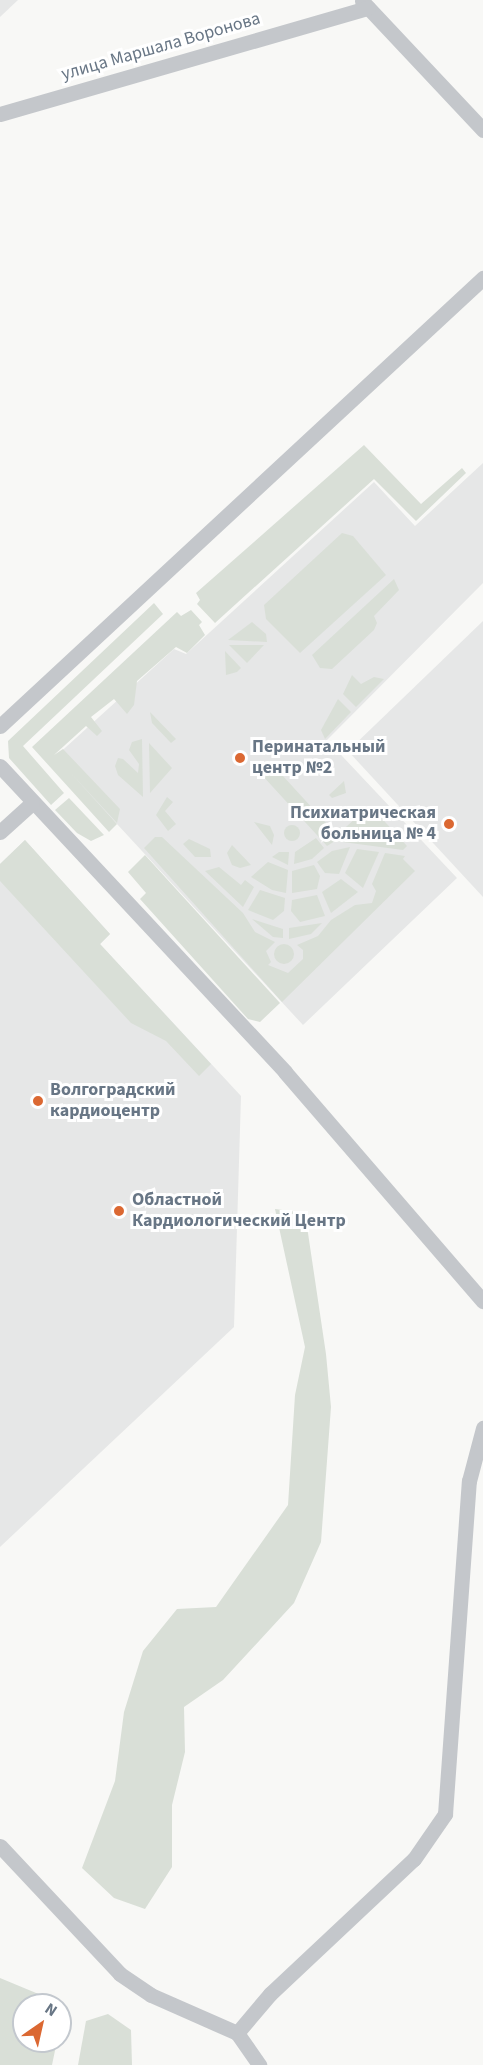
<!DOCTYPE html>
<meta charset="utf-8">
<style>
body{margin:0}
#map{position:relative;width:483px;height:2065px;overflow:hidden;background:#f8f8f6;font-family:"Source Sans 3",sans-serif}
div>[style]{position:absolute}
.built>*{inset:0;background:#e6e7e7}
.green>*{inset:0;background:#d9dfd7}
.round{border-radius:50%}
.minor>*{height:15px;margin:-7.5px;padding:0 7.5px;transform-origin:7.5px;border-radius:7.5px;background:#c4c7cb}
.dots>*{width:16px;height:16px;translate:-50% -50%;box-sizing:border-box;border:3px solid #fff;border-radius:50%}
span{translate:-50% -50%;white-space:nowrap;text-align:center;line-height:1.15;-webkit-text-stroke:6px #fff;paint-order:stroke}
.street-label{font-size:18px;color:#687685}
.poi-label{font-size:18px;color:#687685;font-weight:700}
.left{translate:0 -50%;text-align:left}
.right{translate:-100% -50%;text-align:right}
.north{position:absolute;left:12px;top:1993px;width:60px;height:60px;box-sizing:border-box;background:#fff;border:2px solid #c3c8ce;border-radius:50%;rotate:34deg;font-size:16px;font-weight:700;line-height:24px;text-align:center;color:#687685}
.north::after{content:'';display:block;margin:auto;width:21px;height:27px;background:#db6832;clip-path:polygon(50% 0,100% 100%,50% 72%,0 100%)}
</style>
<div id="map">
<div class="built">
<i style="clip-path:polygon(0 0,18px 0,0 17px)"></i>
<i style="clip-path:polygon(483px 463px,483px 583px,327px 740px,457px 878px,303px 1025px,55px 757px,174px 649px,186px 654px,374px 482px,415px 526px)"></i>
<i style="clip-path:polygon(483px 621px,483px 897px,348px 751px)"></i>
<i style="clip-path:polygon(25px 840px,110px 934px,100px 944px,241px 1096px,234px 1327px,0 1547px,0 864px)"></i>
</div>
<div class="green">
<i style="clip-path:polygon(364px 445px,421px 504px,462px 468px,466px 473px,416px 521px,374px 479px,215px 623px,197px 604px,200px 600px,196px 593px)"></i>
<i style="clip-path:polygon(342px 533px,353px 536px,386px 575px,300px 653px,266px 619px,264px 605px)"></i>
<i style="clip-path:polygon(394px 579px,399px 590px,374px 616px,377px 623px,374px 630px,332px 669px,320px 668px,312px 655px)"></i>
<i style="clip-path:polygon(154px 603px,163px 614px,23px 746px,64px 793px,51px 805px,9px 758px,8px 741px)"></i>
<i style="clip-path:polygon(191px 610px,202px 622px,199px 625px,205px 635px,187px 653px,176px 647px,137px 681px,134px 705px,127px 714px,114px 699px,91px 717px,102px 731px,97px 736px,86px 726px,54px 755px,63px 749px,120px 809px,117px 823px,69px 771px,117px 824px,109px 832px,32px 747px,177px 612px,181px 616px)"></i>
<i style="clip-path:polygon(252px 622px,266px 634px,267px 642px,228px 640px)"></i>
<i style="clip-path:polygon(229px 645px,264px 645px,247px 663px)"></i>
<i style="clip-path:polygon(225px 651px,241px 668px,237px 672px,226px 675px)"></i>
<i style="clip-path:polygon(352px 675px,361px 684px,374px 677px,384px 679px,356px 707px,343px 694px)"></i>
<i style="clip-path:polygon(338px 699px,351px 712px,325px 739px,321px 730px)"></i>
<i style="clip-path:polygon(150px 712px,176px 739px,171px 743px,152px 723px)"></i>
<i style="clip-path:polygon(142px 739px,143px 797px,118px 775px,115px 766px,118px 758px,123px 759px,138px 773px,139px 764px,129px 750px,132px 742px)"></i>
<i style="clip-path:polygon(149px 743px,172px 768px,150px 793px)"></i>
<i style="clip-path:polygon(272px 764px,337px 835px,367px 808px,376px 812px,407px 846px,403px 850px,335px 841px,327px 846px,261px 774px)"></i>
<i style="clip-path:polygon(344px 781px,346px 793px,332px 798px,329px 795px)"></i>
<i style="clip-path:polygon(167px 797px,173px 802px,165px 811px,176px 824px,168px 831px,156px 815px)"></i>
<i style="clip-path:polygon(69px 798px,104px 835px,91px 841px,77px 833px,55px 810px)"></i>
<i style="clip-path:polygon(254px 822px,270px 826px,274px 835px,272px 845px)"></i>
<i class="round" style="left:284px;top:825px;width:16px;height:16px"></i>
<i style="clip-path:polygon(155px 837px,162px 837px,243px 913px,255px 932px,275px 942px,266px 951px,271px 962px,268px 965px,288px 973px,303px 959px,303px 950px,297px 945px,318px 936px,331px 920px,355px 905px,372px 903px,376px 891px,372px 884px,385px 853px,405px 856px,403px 859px,415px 871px,282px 1002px,144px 848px)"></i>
<i style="clip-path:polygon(316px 838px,324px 848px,312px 859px,294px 864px,295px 852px)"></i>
<i style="clip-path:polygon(189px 839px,210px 849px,211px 857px,195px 857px,183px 844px)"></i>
<i style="clip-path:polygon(25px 840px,110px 934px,100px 944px,211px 1064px,199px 1076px,166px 1041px,131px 1023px,0 881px,0 864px)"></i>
<i style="clip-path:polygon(232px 845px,251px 865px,240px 868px,232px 865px,227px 853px)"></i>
<i style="clip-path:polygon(350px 847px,339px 874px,325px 873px,317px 862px,332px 851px)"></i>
<i style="clip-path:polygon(357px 849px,379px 852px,363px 888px,345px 873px)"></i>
<i style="clip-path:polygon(279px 852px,289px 852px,288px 865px,272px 857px)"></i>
<i style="clip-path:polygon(145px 855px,280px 1003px,260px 1022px,248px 1019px,140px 899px,146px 893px,128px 872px)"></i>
<i style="clip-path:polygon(268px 862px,288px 870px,286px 893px,272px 890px,251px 877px)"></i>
<i style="clip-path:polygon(314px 865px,320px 876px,317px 889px,292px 893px,292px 871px)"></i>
<i style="clip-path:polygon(219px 867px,241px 885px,245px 880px,254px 887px,243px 907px,205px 871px)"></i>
<i style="clip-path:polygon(341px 879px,358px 892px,331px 913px,322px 892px)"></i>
<i style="clip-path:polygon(260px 890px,285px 898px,284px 911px,273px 920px,248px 910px)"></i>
<i style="clip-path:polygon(317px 895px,325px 916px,300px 922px,291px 911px,292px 900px)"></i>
<i style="clip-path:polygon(252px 919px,283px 929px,283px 938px,273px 937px)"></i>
<i style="clip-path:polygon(322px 923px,311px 934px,289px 939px,289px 928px)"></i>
<i class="round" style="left:274px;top:944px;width:20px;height:20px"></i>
<i style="clip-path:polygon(275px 1209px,305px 1213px,326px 1354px,331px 1407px,321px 1542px,294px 1603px,223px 1680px,184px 1707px,185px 1752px,172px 1805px,172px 1867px,145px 1909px,114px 1898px,82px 1868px,115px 1781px,124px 1712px,143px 1651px,177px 1609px,216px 1607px,288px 1505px,295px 1395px,305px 1347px)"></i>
<i style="clip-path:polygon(0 1978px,65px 2005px,60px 2028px,60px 2005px,24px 2005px,24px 2041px,57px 2041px,52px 2065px,0 2065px)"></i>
<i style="clip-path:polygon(108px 2014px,131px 2030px,132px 2065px,78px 2065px,86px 2021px)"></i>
</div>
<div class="minor">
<i style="left:362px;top:1px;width:177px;rotate:46.8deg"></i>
<i style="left:0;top:114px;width:383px;rotate:-16.1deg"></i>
<i style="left:0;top:726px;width:659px;rotate:-42.85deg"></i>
<i style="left:0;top:766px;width:418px;rotate:47deg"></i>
<i style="left:285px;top:1072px;width:303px;rotate:49.2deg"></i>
<i style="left:0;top:832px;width:43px;rotate:-42.2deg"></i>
<i style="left:0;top:1846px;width:175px;rotate:46.8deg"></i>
<i style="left:120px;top:1974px;width:37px;rotate:34deg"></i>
<i style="left:151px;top:1995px;width:94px;rotate:23.8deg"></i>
<i style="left:237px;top:2033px;width:39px;rotate:55deg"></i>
<i style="left:237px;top:2033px;width:51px;rotate:-49.8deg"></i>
<i style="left:270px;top:1994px;width:197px;rotate:-43.2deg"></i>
<i style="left:414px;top:1859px;width:55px;rotate:-55.4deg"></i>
<i style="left:445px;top:1814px;width:334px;rotate:-85.9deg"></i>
<i style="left:469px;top:1481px;width:55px;rotate:-75.2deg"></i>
</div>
<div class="dots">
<i style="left:240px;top:758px;background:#db6832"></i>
<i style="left:449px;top:824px;background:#db6832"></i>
<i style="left:38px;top:1101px;background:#db6832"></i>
<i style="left:119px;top:1211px;background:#db6832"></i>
</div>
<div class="street-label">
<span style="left:161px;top:47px;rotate:-16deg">улица Маршала Воронова</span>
</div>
<div class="poi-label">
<span class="left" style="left:252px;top:758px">Перинатальный<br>центр №2</span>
<span class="right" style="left:436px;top:824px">Психиатрическая<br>больница № 4</span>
<span class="left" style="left:50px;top:1101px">Волгоградский<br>кардиоцентр</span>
<span class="left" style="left:132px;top:1211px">Областной<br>Кардиологический Центр</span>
</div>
<div class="north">N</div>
</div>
